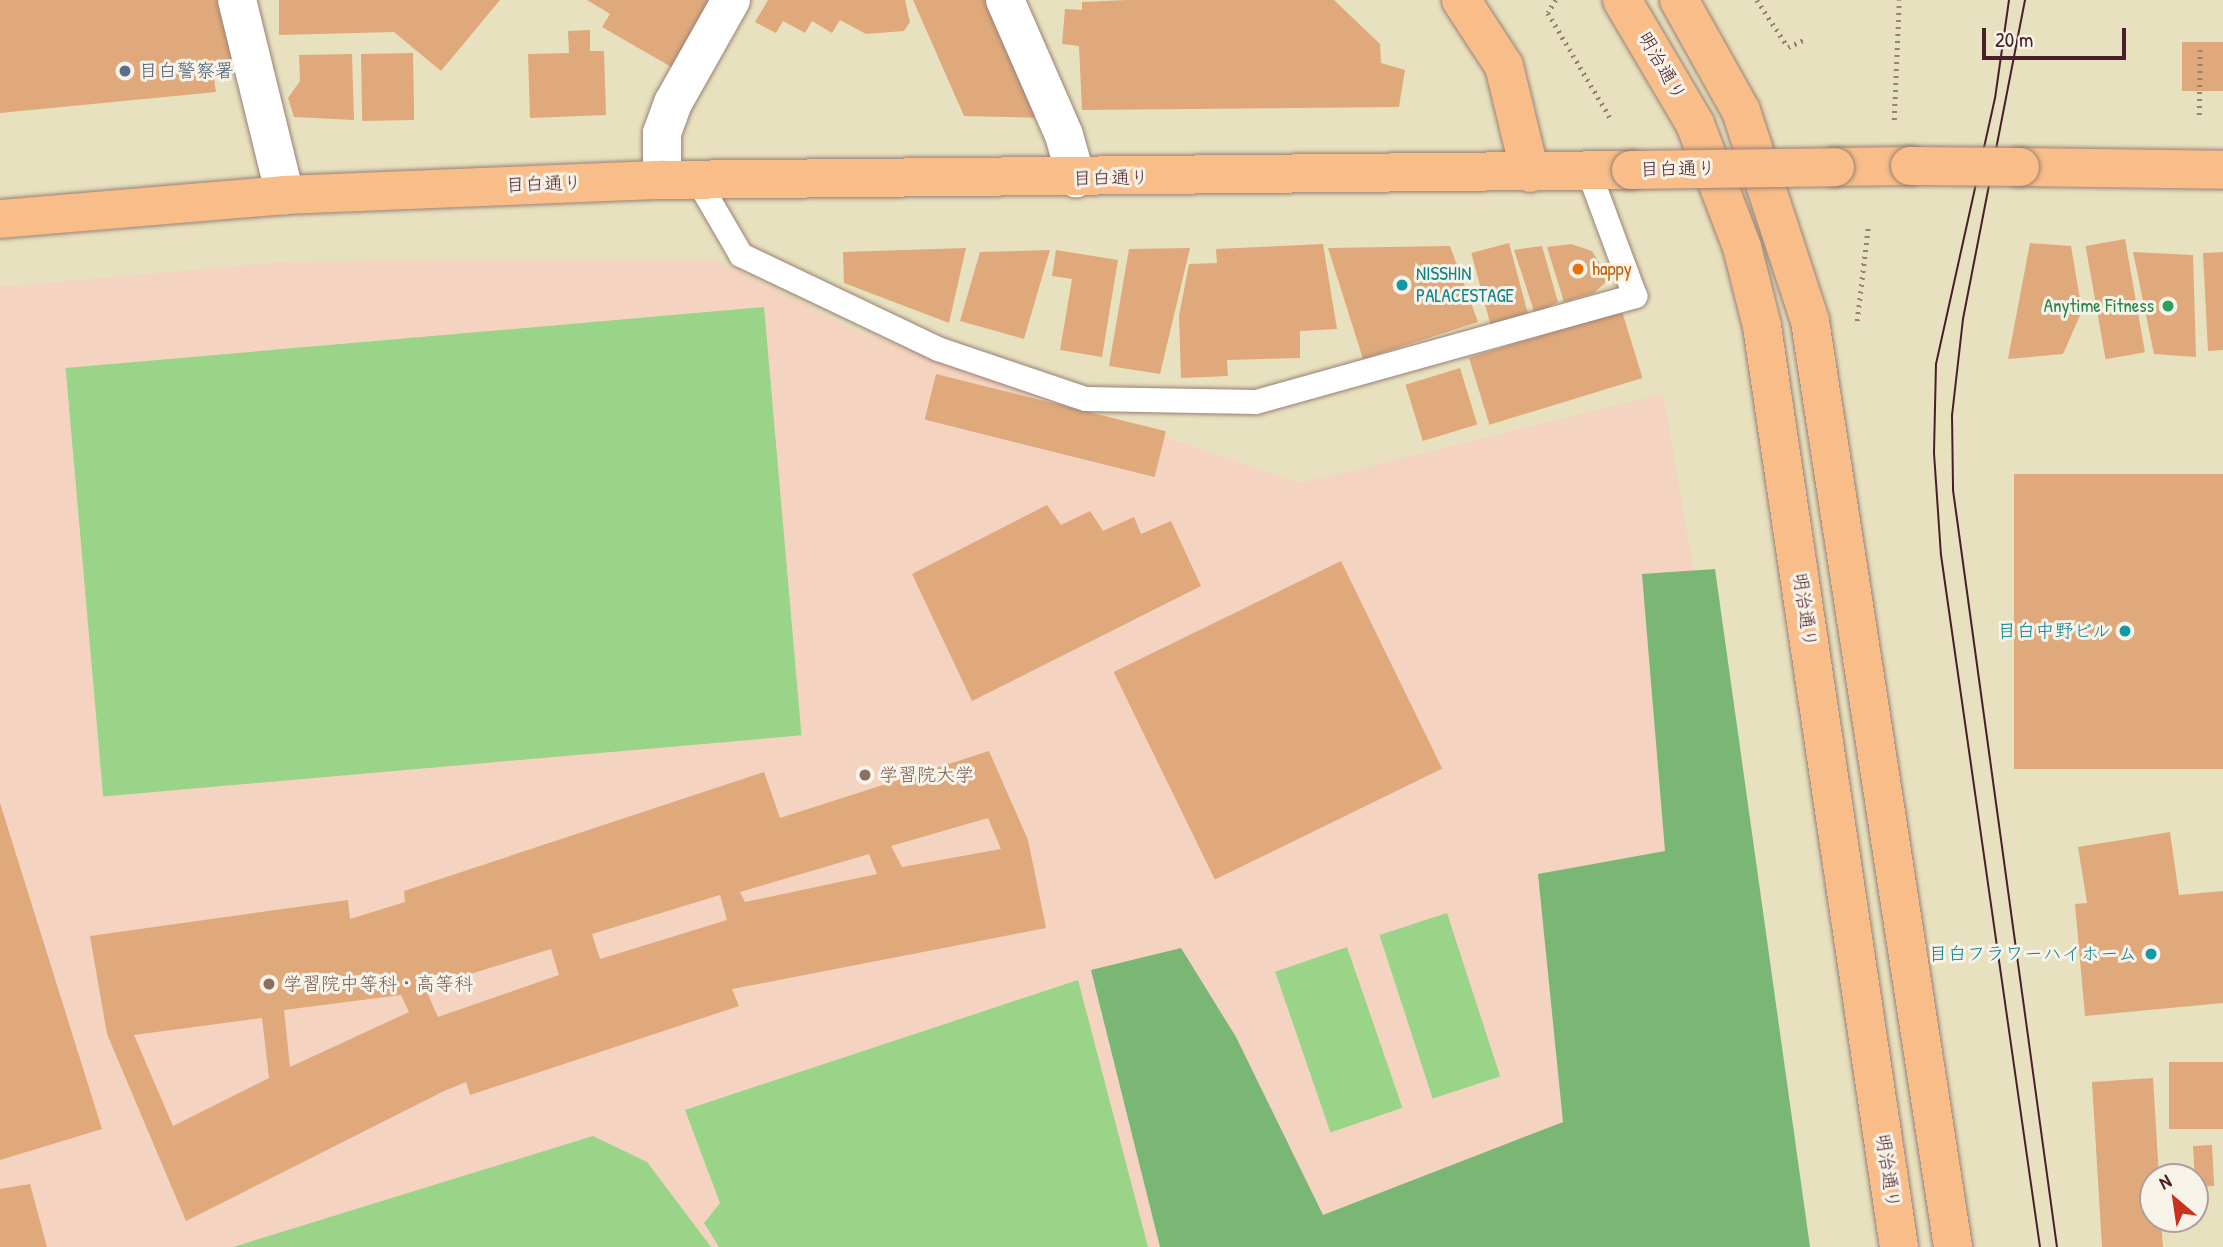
<!DOCTYPE html>
<meta charset="utf-8">
<style>
body{margin:0}
#map{position:relative;width:2223px;height:1247px;overflow:hidden;background:#e8e1bf;font-family:"Patrick Hand","Klee One",sans-serif}
div>[style]{position:absolute}
.built>*{inset:0;background:#f4d3c0}
.green>*{inset:0;background:#99d488;transform-origin:0 0}
.forest>*{inset:0;background:#7ab674}
.building>*{inset:0;background:#dfa97b;transform-origin:0 0}
.path>*{height:4.5px;margin-top:-2.25px;transform-origin:0;background:repeating-linear-gradient(90deg,#998075 0 2px,transparent 0 7px)}
.roads{filter:drop-shadow(0 0 2px #998075) drop-shadow(0 0 2px #998075)}
.lane>*{height:24px;margin:-12px;padding:0 12px;transform-origin:12px;border-radius:12px;background:#fff}
.street>*{height:38px;margin:-19px;padding:0 19px;transform-origin:19px;border-radius:19px;background:#fff}
.primary>*{height:38px;margin:-19px;padding:0 19px;transform-origin:19px;border-radius:19px;background:#f8bd89}
.tram>*{height:2px;margin:-1px;padding:0 1px;transform-origin:1px;border-radius:1px;background:#4a1f2b}
.bridges{filter:drop-shadow(0 0 2px #998075) drop-shadow(0 0 2px #998075)}
.primary-bridge>*{height:38px;margin:-19px;padding:0 19px;transform-origin:19px;border-radius:19px;background:#f8bd89}
.dots>*{width:19px;height:19px;translate:-50% -50%;box-sizing:border-box;border:4px solid #f7f3e8;border-radius:50%}
span{translate:-50% -50%;white-space:nowrap;text-align:center;line-height:1.15;-webkit-text-stroke:6px #f7f3e8;paint-order:stroke}
.street-label{font-size:19px;color:#4a1f2b}
.service-label{font-size:19px;color:#4e5e75}
.left{translate:0 -50%;text-align:left}
.food-label{font-size:19px;color:#c56008}
.culture-label{font-size:19px;color:#0d838f}
.right{translate:-100% -50%;text-align:right}
.leisure-label{font-size:19px;color:#27864d}
.education-label{font-size:19px;color:#785e54}
.north{position:absolute;left:2139px;top:1163px;width:70px;height:70px;box-sizing:border-box;background:#f7f3e8;border:2px solid #b29e9c;border-radius:50%;rotate:331deg;font-size:19px;font-weight:700;line-height:28px;text-align:center;color:#4a1f2b}
.north::after{content:'';display:block;margin:auto;width:24px;height:32px;background:#c8321e;clip-path:polygon(50% 0,100% 100%,50% 72%,0 100%)}
.scale{position:absolute;left:1982px;top:28px;width:144px;height:32px;box-sizing:border-box;border:4px solid #4a1f2b;border-top:0;padding-left:9px;font-size:21px;line-height:24px;white-space:nowrap;color:#4a1f2b;-webkit-text-stroke:5px #f7f3e8;paint-order:stroke}
</style>
<div id="map">
<div class="built">
<i style="clip-path:polygon(715px 259px,857px 331px,1300px 483px,1663px 394px,1766px 986px,1421px 1247px,0 1247px,0 287px,294px 261px)"></i>
</div>
<div class="green">
<i style="left:764px;top:307px;width:430px;height:701px;rotate:85deg"></i>
<i style="left:1447px;top:913px;width:172px;height:71px;rotate:72deg"></i>
<i style="left:1347px;top:947px;width:170px;height:76px;rotate:71deg"></i>
<i style="clip-path:polygon(1078px 980px,1148px 1247px,719px 1247px,704px 1223px,720px 1203px,685px 1110px)"></i>
<i style="clip-path:polygon(593px 1136px,647px 1162px,711px 1247px,233px 1247px)"></i>
</div>
<div class="forest">
<i style="clip-path:polygon(1715px 569px,1810px 1247px,1160px 1247px,1091px 970px,1181px 948px,1236px 1037px,1323px 1215px,1563px 1122px,1538px 874px,1665px 851px,1642px 574px)"></i>
</div>
<div class="building">
<i style="clip-path:polygon(0 0,218px 0,232px 33px,230px 72px,213px 72px,216px 92px,0 113px)"></i>
<i style="clip-path:polygon(279px 0,500px 0,441px 71px,394px 32px,279px 35px)"></i>
<i style="clip-path:polygon(587px 0,723px 0,680px 72px,602px 27px,610px 14px)"></i>
<i style="clip-path:polygon(768px 0,905px 0,910px 22px,904px 31px,866px 34px,840px 20px,832px 33px,812px 21px,805px 33px,783px 21px,776px 33px,755px 22px)"></i>
<i style="clip-path:polygon(913px 0,993px 0,1047px 118px,964px 116px)"></i>
<i style="clip-path:polygon(1127px 0,1334px 0,1380px 44px,1381px 63px,1405px 70px,1399px 107px,1082px 110px,1079px 46px,1062px 44px,1065px 9px,1082px 10px,1082px 2px)"></i>
<i style="clip-path:polygon(590px 30px,590px 51px,604px 51px,606px 115px,530px 118px,528px 54px,569px 53px,568px 31px)"></i>
<i style="left:2182px;top:42px;width:41px;height:49px"></i>
<i style="left:413px;top:53px;width:67px;height:52px;rotate:89deg"></i>
<i style="clip-path:polygon(352px 54px,354px 120px,294px 117px,288px 98px,300px 81px,299px 55px)"></i>
<i style="left:2125px;top:239px;width:115px;height:40px;rotate:80deg"></i>
<i style="left:1509px;top:243px;width:75px;height:39px;rotate:75deg"></i>
<i style="clip-path:polygon(2030px 243px,2071px 246px,2082px 311px,2063px 354px,2008px 359px)"></i>
<i style="clip-path:polygon(1323px 244px,1337px 329px,1300px 331px,1300px 358px,1227px 360px,1228px 376px,1181px 378px,1179px 316px,1189px 264px,1217px 263px,1216px 249px)"></i>
<i style="clip-path:polygon(1571px 244px,1592px 251px,1609px 279px,1594px 293px,1564px 302px,1547px 247px)"></i>
<i style="clip-path:polygon(1450px 246px,1478px 322px,1363px 359px,1328px 248px)"></i>
<i style="clip-path:polygon(1542px 246px,1558px 302px,1535px 314px,1514px 250px)"></i>
<i style="clip-path:polygon(966px 248px,949px 323px,844px 283px,843px 252px)"></i>
<i style="clip-path:polygon(1190px 248px,1160px 374px,1109px 366px,1129px 249px)"></i>
<i style="clip-path:polygon(1050px 250px,1024px 339px,960px 321px,980px 252px)"></i>
<i style="clip-path:polygon(1056px 250px,1118px 260px,1102px 357px,1060px 350px,1072px 279px,1052px 276px)"></i>
<i style="clip-path:polygon(2133px 252px,2193px 255px,2196px 357px,2154px 354px)"></i>
<i style="clip-path:polygon(2223px 252px,2223px 350px,2208px 351px,2203px 253px)"></i>
<i style="left:1622px;top:311px;width:70px;height:160px;rotate:73deg"></i>
<i style="left:1460px;top:368px;width:59px;height:57px;rotate:73deg"></i>
<i style="left:936px;top:374px;width:237px;height:47px;rotate:14deg"></i>
<i style="left:2223px;top:474px;width:295px;height:209px;rotate:90deg"></i>
<i style="clip-path:polygon(1047px 505px,1061px 525px,1090px 511px,1103px 531px,1134px 517px,1141px 534px,1171px 521px,1201px 586px,972px 701px,912px 574px)"></i>
<i style="left:1341px;top:561px;width:231px;height:253px;rotate:64deg"></i>
<i style="clip-path:polygon(evenodd,989px 751px,1028px 840px,1046px 928px,732px 989px,739px 1006px,470px 1095px,466px 1082px,444px 1091px,186px 1221px,107px 1034px,90px 936px,348px 900px,350px 919px,405px 902px,404px 891px,764px 772px,780px 818px,989px 751px,988px 818px,1001px 849px,902px 867px,891px 846px,988px 818px,989px 751px,869px 854px,877px 874px,745px 902px,740px 892px,869px 854px,989px 751px,720px 895px,727px 920px,600px 959px,592px 934px,720px 895px,989px 751px,551px 949px,559px 975px,438px 1017px,425px 988px,551px 949px,989px 751px,401px 995px,409px 1012px,290px 1067px,284px 1010px,401px 995px,989px 751px,262px 1018px,269px 1078px,173px 1126px,134px 1035px,262px 1018px)"></i>
<i style="clip-path:polygon(0 803px,102px 1129px,0 1160px)"></i>
<i style="clip-path:polygon(2170px 832px,2179px 895px,2223px 891px,2223px 1003px,2085px 1016px,2075px 904px,2087px 903px,2078px 847px)"></i>
<i style="left:2223px;top:1062px;width:67px;height:54px;rotate:90deg"></i>
<i style="clip-path:polygon(2153px 1078px,2159px 1177px,2153px 1177px,2153px 1219px,2161px 1219px,2163px 1247px,2102px 1247px,2092px 1082px)"></i>
<i style="left:2212px;top:1145px;width:41px;height:19px;rotate:87deg"></i>
<i style="clip-path:polygon(30px 1184px,47px 1247px,0 1247px,0 1189px)"></i>
</div>
<div class="path">
<i style="left:1556px;top:0;width:15px;rotate:122deg"></i>
<i style="left:1548px;top:13px;width:123px;rotate:59.3deg"></i>
<i style="left:1757px;top:0;width:56px;rotate:56.6deg"></i>
<i style="left:1788px;top:47px;width:17px;rotate:-24deg"></i>
<i style="left:2199px;top:115px;width:65px;rotate:-89.1deg"></i>
<i style="left:1894px;top:120px;width:120px;rotate:-87.6deg"></i>
<i style="left:1857px;top:321px;width:95px;rotate:-83.3deg"></i>
</div>
<div class="roads">
<div class="lane">
<i style="left:698px;top:181px;width:86px;rotate:59.8deg"></i>
<i style="left:741px;top:255px;width:218px;rotate:25.5deg"></i>
<i style="left:938px;top:349px;width:156px;rotate:18.7deg"></i>
<i style="left:1086px;top:399px;width:170px;rotate:1deg"></i>
<i style="left:1256px;top:402px;width:394px;rotate:-15.6deg"></i>
<i style="left:1635px;top:296px;width:132px;rotate:-110.4deg"></i>
</div>
<div class="street">
<i style="left:237px;top:0;width:201px;rotate:76.2deg"></i>
<i style="left:1005px;top:0;width:147px;rotate:66.4deg"></i>
<i style="left:1064px;top:135px;width:45px;rotate:74.4deg"></i>
<i style="left:662px;top:180px;width:47px;rotate:-90deg"></i>
<i style="left:662px;top:133px;width:32px;rotate:-70deg"></i>
<i style="left:673px;top:103px;width:118px;rotate:-60.6deg"></i>
</div>
<div class="primary">
<i style="left:1461px;top:0;width:79px;rotate:56.9deg"></i>
<i style="left:1504px;top:66px;width:110px;rotate:76.3deg"></i>
<i style="left:1622px;top:0;width:144px;rotate:59.5deg"></i>
<i style="left:1695px;top:124px;width:132px;rotate:69.1deg"></i>
<i style="left:1742px;top:247px;width:81px;rotate:75.8deg"></i>
<i style="left:1762px;top:326px;width:931px;rotate:81.54deg"></i>
<i style="left:1679px;top:0;width:127px;rotate:60.8deg"></i>
<i style="left:1741px;top:111px;width:221px;rotate:71.8deg"></i>
<i style="left:1810px;top:321px;width:937px;rotate:81.22deg"></i>
<i style="left:1835px;top:167px;width:75px;rotate:-0.8deg"></i>
<i style="left:2020px;top:167px;width:203px;rotate:0.8deg"></i>
<i style="left:0;top:219px;width:286px;rotate:-4.8deg"></i>
<i style="left:285px;top:195px;width:377px;rotate:-2.3deg"></i>
<i style="left:662px;top:180px;width:969px;rotate:-0.59deg"></i>
</div>
</div>
<div class="tram">
<i style="left:2009px;top:0;width:99px;rotate:98.1deg"></i>
<i style="left:1995px;top:98px;width:272px;rotate:102.5deg"></i>
<i style="left:1936px;top:364px;width:89px;rotate:91.3deg"></i>
<i style="left:1934px;top:453px;width:102px;rotate:86.1deg"></i>
<i style="left:1941px;top:555px;width:699px;rotate:81.86deg"></i>
<i style="left:2025px;top:0;width:325px;rotate:101deg"></i>
<i style="left:1963px;top:319px;width:97px;rotate:96.5deg"></i>
<i style="left:1952px;top:415px;width:75px;rotate:89.2deg"></i>
<i style="left:1953px;top:490px;width:764px;rotate:82.18deg"></i>
</div>
<div class="bridges">
<div class="primary-bridge">
<i style="left:1910px;top:166px;width:110px;rotate:0.5deg"></i>
<i style="left:1631px;top:170px;width:204px;rotate:-0.8deg"></i>
</div>
</div>
<div class="dots">
<i style="left:125px;top:71px;background:#5c6f8a"></i>
<i style="left:1578px;top:269px;background:#e8710a"></i>
<i style="left:1402px;top:285px;background:#0f9aa8"></i>
<i style="left:2168px;top:306px;background:#2e9e5b"></i>
<i style="left:2125px;top:631px;background:#0f9aa8"></i>
<i style="left:865px;top:775px;background:#8d6e63"></i>
<i style="left:2151px;top:954px;background:#0f9aa8"></i>
<i style="left:269px;top:984px;background:#8d6e63"></i>
</div>
<div class="street-label">
<span style="left:1662px;top:66px;rotate:60deg">明治通り</span>
<span style="left:1678px;top:169px;rotate:-1deg">目白通り</span>
<span style="left:1111px;top:178px;rotate:-1deg">目白通り</span>
<span style="left:544px;top:184px;rotate:-2deg">目白通り</span>
<span style="left:1805px;top:610px;rotate:82deg">明治通り</span>
<span style="left:1888px;top:1171px;rotate:82deg">明治通り</span>
</div>
<div class="service-label">
<span class="left" style="left:139px;top:71px">目白警察署</span>
</div>
<div class="food-label">
<span class="left" style="left:1592px;top:269px">happy</span>
</div>
<div class="culture-label">
<span class="left" style="left:1416px;top:285px">NISSHIN<br>PALACESTAGE</span>
<span class="right" style="left:2111px;top:631px">目白中野ビル</span>
<span class="right" style="left:2137px;top:954px">目白フラワーハイホーム</span>
</div>
<div class="leisure-label">
<span class="right" style="left:2154px;top:306px">Anytime Fitness</span>
</div>
<div class="education-label">
<span class="left" style="left:879px;top:775px">学習院大学</span>
<span class="left" style="left:283px;top:984px">学習院中等科・高等科</span>
</div>
<div class="north">N</div>
<div class="scale">20 m</div>
</div>
